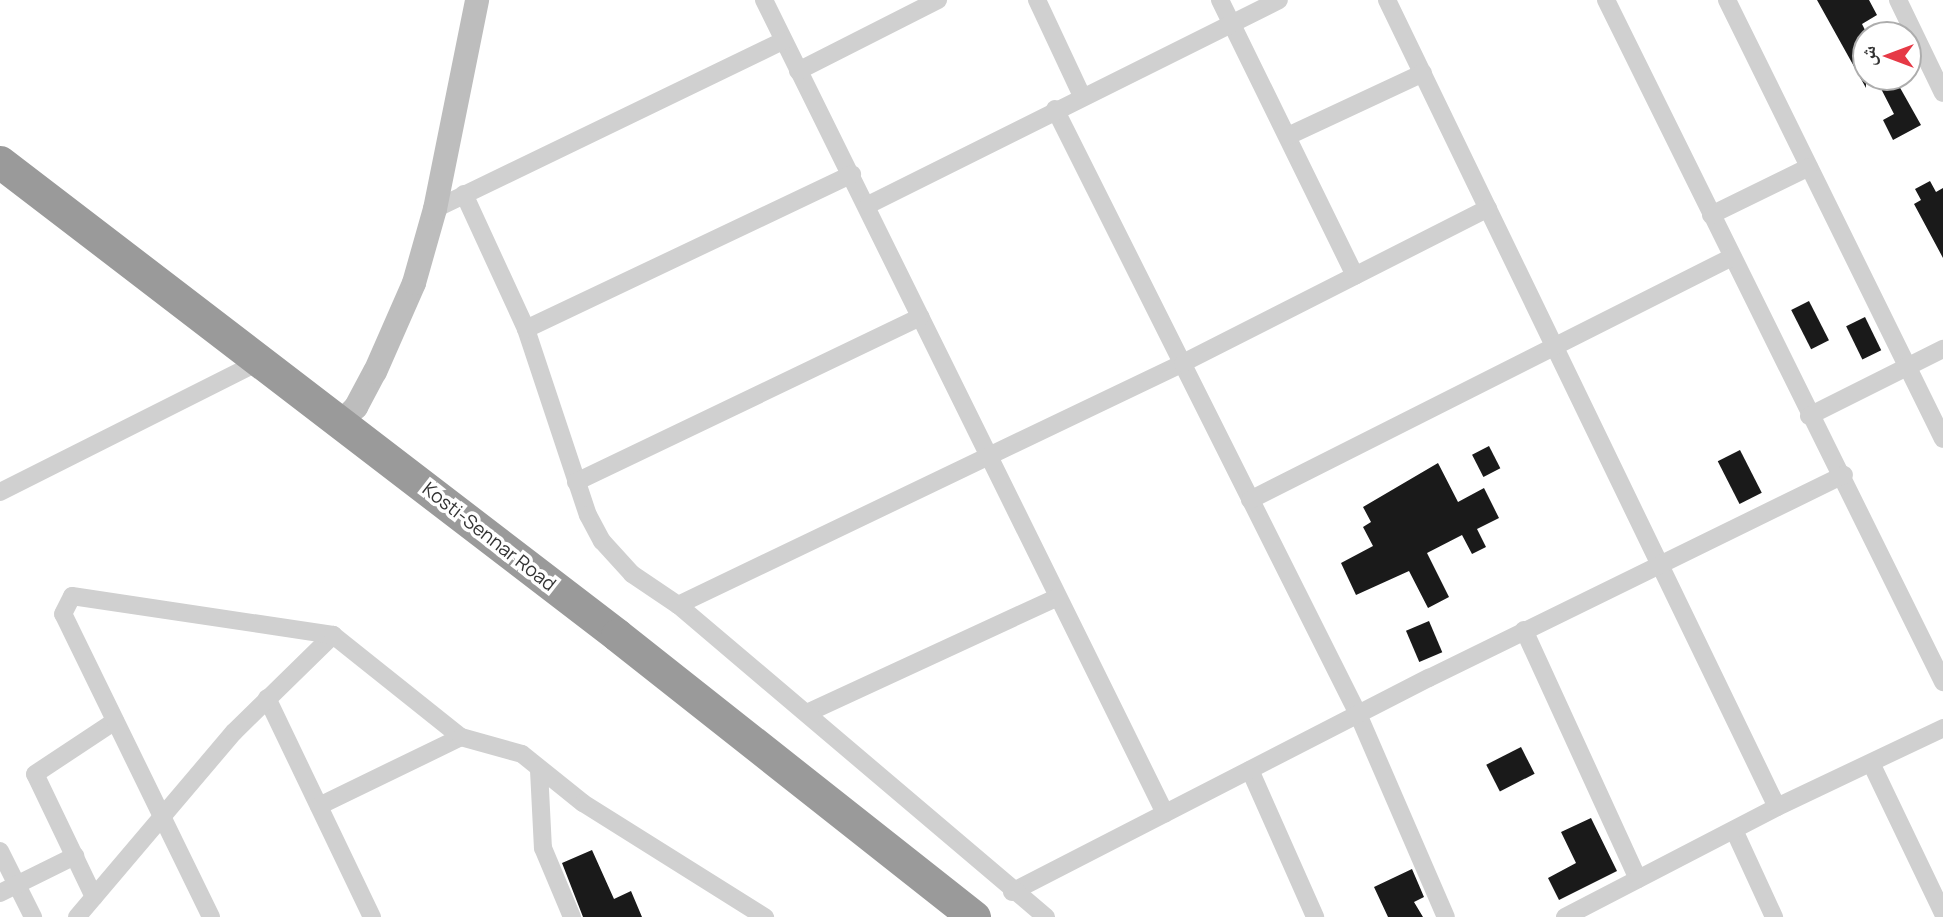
<!DOCTYPE html>
<meta charset="utf-8">
<style>
body{margin:0}
#map{position:relative;width:1943px;height:917px;overflow:hidden;background:#fff;font-family:Manrope,"Noto Naskh Arabic",sans-serif}
div>[style]{position:absolute}
.building>*{inset:0;background:#1a1a1a;transform-origin:0 0}
.street>*{height:18px;margin:-9px;padding:0 9px;transform-origin:9px;border-radius:9px;background:#d0d0d0}
.secondary>*{height:24px;margin:-12px;padding:0 12px;transform-origin:12px;border-radius:12px;background:#bdbdbd}
.highway>*{height:33px;margin:-16.5px;padding:0 16.5px;transform-origin:16.5px;border-radius:16.5px;background:#9a9a9a}
span{translate:-50% -50%;white-space:nowrap;text-align:center;line-height:1.15;-webkit-text-stroke:7px #fff;paint-order:stroke}
.street-label{font-size:19px;color:#333}
.north{position:absolute;left:1852px;top:21px;width:70px;height:70px;box-sizing:border-box;background:#fff;border:2px solid #adadad;border-radius:50%;rotate:270deg;font-size:19px;font-weight:700;line-height:28px;text-align:center;color:#333}
.north::after{content:'';display:block;margin:auto;width:24px;height:32px;background:#e63946;clip-path:polygon(50% 0,100% 100%,50% 72%,0 100%)}
</style>
<div id="map">
<div class="building">
<i style="clip-path:polygon(1817px 0,1869px 0,1877px 15px,1862px 24px,1866px 32px,1866px 88px)"></i>
<i style="clip-path:polygon(1875px 77px,1894px 77px,1921px 125px,1893px 140px,1883px 120px,1894px 114px)"></i>
<i style="clip-path:polygon(1930px 181px,1936px 192px,1943px 188px,1943px 258px,1914px 204px,1921px 200px,1915px 189px)"></i>
<i style="left:1809px;top:301px;width:44px;height:20px;rotate:63deg"></i>
<i style="left:1865px;top:317px;width:37px;height:21px;rotate:64deg"></i>
<i style="left:1489px;top:446px;width:25px;height:19px;rotate:63deg"></i>
<i style="left:1740px;top:450px;width:48px;height:25px;rotate:63deg"></i>
<i style="clip-path:polygon(1438px 463px,1458px 502px,1484px 488px,1499px 518px,1477px 529px,1486px 547px,1472px 554px,1462px 535px,1427px 553px,1449px 597px,1428px 608px,1409px 571px,1356px 595px,1341px 563px,1373px 546px,1363px 527px,1371px 522px,1363px 507px)"></i>
<i style="left:1429px;top:621px;width:34px;height:25px;rotate:67deg"></i>
<i style="left:1521px;top:747px;width:30px;height:39px;rotate:63deg"></i>
<i style="clip-path:polygon(1591px 818px,1617px 871px,1559px 900px,1548px 878px,1576px 863px,1561px 832px)"></i>
<i style="clip-path:polygon(592px 850px,614px 899px,631px 891px,642px 917px,583px 917px,562px 863px)"></i>
<i style="clip-path:polygon(1412px 869px,1424px 897px,1414px 902px,1423px 917px,1388px 917px,1374px 887px)"></i>
</div>
<div class="street">
<i style="left:764px;top:0;width:907px;rotate:63.75deg"></i>
<i style="left:1037px;top:0;width:106px;rotate:64.9deg"></i>
<i style="left:1220px;top:0;width:307px;rotate:63.9deg"></i>
<i style="left:1387px;top:0;width:896px;rotate:64.21deg"></i>
<i style="left:1606px;top:0;width:761px;rotate:63.7deg"></i>
<i style="left:1727px;top:0;width:489px;rotate:63.8deg"></i>
<i style="left:1898px;top:0;width:103px;rotate:64.2deg"></i>
<i style="left:798px;top:71px;width:157px;rotate:-26.9deg"></i>
<i style="left:1055px;top:109px;width:677px;rotate:63.4deg"></i>
<i style="left:1358px;top:714px;width:221px;rotate:66.6deg"></i>
<i style="left:1288px;top:136px;width:149px;rotate:-25deg"></i>
<i style="left:464px;top:194px;width:149px;rotate:65.3deg"></i>
<i style="left:526px;top:329px;width:196px;rotate:71.6deg"></i>
<i style="left:588px;top:515px;width:30px;rotate:62deg"></i>
<i style="left:602px;top:541px;width:45px;rotate:47.7deg"></i>
<i style="left:632px;top:574px;width:55px;rotate:34deg"></i>
<i style="left:868px;top:205px;width:459px;rotate:-26.5deg"></i>
<i style="left:435px;top:209px;width:386px;rotate:-25.8deg"></i>
<i style="left:1711px;top:215px;width:109px;rotate:-26.1deg"></i>
<i style="left:526px;top:329px;width:361px;rotate:-25.4deg"></i>
<i style="left:1809px;top:416px;width:150px;rotate:-26.6deg"></i>
<i style="left:576px;top:482px;width:382px;rotate:-25.6deg"></i>
<i style="left:0;top:492px;width:290px;rotate:-26.7deg"></i>
<i style="left:1250px;top:500px;width:540px;rotate:-26.75deg"></i>
<i style="left:1524px;top:630px;width:274px;rotate:65.4deg"></i>
<i style="left:267px;top:698px;width:243px;rotate:64.4deg"></i>
<i style="left:807px;top:713px;width:274px;rotate:-24.8deg"></i>
<i style="left:1871px;top:763px;width:166px;rotate:64.4deg"></i>
<i style="left:539px;top:770px;width:78px;rotate:87.1deg"></i>
<i style="left:543px;top:848px;width:75px;rotate:67.2deg"></i>
<i style="left:1250px;top:770px;width:161px;rotate:66.1deg"></i>
<i style="left:319px;top:806px;width:158px;rotate:-25.9deg"></i>
<i style="left:1734px;top:830px;width:96px;rotate:65.3deg"></i>
<i style="left:0;top:851px;width:74px;rotate:63.4deg"></i>
<i style="left:1012px;top:892px;width:469px;rotate:-27.2deg"></i>
<i style="left:1429px;top:678px;width:462px;rotate:-26.1deg"></i>
<i style="left:0;top:893px;width:84px;rotate:-26.3deg"></i>
<i style="left:94px;top:897px;width:136px;rotate:-115.6deg"></i>
<i style="left:35px;top:774px;width:96px;rotate:-33.5deg"></i>
<i style="left:77px;top:917px;width:243px;rotate:-49.7deg"></i>
<i style="left:234px;top:732px;width:139px;rotate:-44.4deg"></i>
<i style="left:211px;top:917px;width:337px;rotate:-116deg"></i>
<i style="left:63px;top:614px;width:20px;rotate:-63deg"></i>
<i style="left:72px;top:596px;width:264px;rotate:8.5deg"></i>
<i style="left:333px;top:635px;width:164px;rotate:38.6deg"></i>
<i style="left:461px;top:737px;width:63px;rotate:15.6deg"></i>
<i style="left:522px;top:754px;width:78px;rotate:38.8deg"></i>
<i style="left:583px;top:803px;width:215px;rotate:32.1deg"></i>
<i style="left:1046px;top:917px;width:482px;rotate:-139.7deg"></i>
<i style="left:678px;top:605px;width:560px;rotate:-25.6deg"></i>
<i style="left:1183px;top:363px;width:342px;rotate:-26.9deg"></i>
<i style="left:1565px;top:917px;width:239px;rotate:-27.4deg"></i>
<i style="left:1777px;top:807px;width:184px;rotate:-25.4deg"></i>
</div>
<div class="secondary">
<i style="left:340px;top:423px;width:23px;rotate:-45deg"></i>
<i style="left:356px;top:407px;width:40px;rotate:-62deg"></i>
<i style="left:375px;top:372px;width:97px;rotate:-66.3deg"></i>
<i style="left:414px;top:283px;width:77px;rotate:-74.2deg"></i>
<i style="left:435px;top:209px;width:213px;rotate:-78.6deg"></i>
</div>
<div class="highway">
<i style="left:0;top:162px;width:777px;rotate:37.47deg"></i>
<i style="left:617px;top:635px;width:455px;rotate:38.3deg"></i>
</div>
<div class="street-label">
<span style="left:489px;top:537px;rotate:38deg">Kosti-Sennar Road</span>
</div>
<div class="north">ش</div>
</div>
